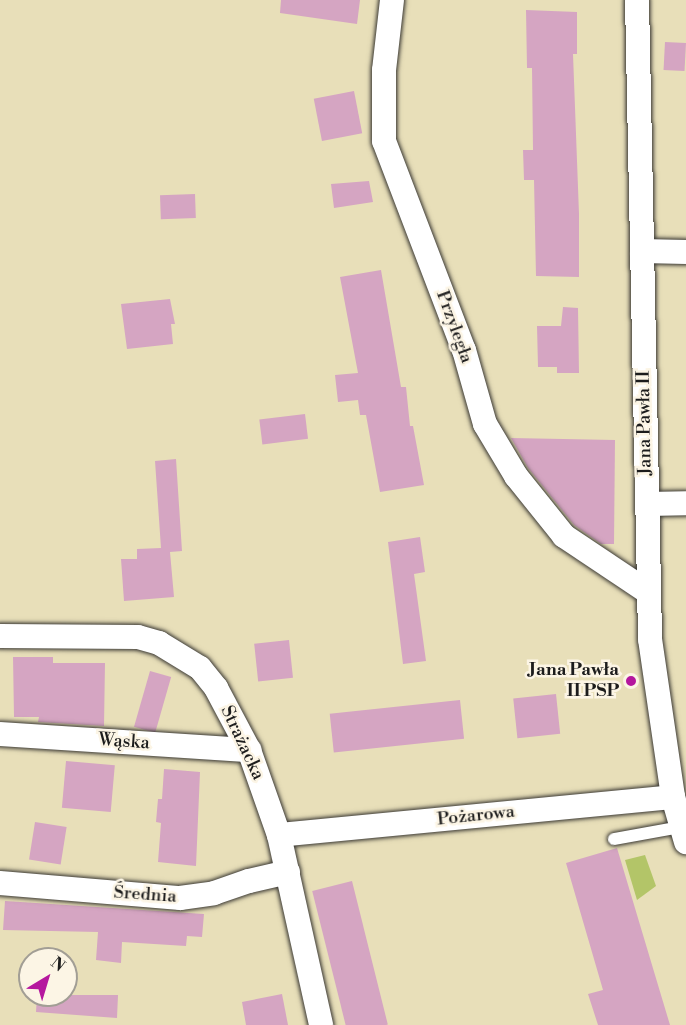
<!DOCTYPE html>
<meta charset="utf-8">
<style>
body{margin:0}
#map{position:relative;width:686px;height:1025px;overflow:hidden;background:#e8dfb9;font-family:"Libre Bodoni",serif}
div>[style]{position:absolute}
.green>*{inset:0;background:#b3c568}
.building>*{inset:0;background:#d5a5c2;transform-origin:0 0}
.roads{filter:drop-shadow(0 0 2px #3b3934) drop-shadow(0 0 2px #3b3934)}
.lane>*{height:12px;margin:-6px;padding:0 6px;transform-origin:6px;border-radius:6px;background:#fff}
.street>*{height:24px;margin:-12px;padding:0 12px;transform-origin:12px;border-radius:12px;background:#fff}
.dots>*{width:16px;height:16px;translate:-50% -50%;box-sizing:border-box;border:3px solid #fcf5e5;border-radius:50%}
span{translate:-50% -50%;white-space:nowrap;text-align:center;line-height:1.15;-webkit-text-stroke:5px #fcf5e5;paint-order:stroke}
.street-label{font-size:18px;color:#1c1c1c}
.poi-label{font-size:18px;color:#1c1c1c;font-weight:700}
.right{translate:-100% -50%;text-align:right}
.north{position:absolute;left:18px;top:947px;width:60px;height:60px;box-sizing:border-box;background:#fcf5e5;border:2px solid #a29e95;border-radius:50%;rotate:38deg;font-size:16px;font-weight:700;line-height:24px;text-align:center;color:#1c1c1c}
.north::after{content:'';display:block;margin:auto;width:21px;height:27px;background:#b5179e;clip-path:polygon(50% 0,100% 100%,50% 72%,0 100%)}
</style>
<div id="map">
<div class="green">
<i style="clip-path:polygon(645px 855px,656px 886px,637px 900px,625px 860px)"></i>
</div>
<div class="building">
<i style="clip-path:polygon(281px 0,360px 0,357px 24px,280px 13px)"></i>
<i style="clip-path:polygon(526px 10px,577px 12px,577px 54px,573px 54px,579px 214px,579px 277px,536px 276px,534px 180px,524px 180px,523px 150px,533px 150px,532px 68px,527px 68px)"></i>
<i style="left:665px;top:42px;width:21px;height:28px;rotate:3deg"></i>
<i style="left:354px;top:91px;width:43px;height:41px;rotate:79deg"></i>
<i style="clip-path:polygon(369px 181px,373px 202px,334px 208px,331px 184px)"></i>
<i style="left:195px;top:194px;width:24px;height:35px;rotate:88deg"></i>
<i style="clip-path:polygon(381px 270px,401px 387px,406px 387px,410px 426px,413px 426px,424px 485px,380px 492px,366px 415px,360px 415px,358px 400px,338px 402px,335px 375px,358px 373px,340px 277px)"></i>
<i style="clip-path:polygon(170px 299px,175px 324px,171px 324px,173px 344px,127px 349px,121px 304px)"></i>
<i style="clip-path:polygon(563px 307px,578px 308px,579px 373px,557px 373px,557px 367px,538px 367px,537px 326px,561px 326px)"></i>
<i style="left:305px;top:414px;width:25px;height:46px;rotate:83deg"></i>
<i style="clip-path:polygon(511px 438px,615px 440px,614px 544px,601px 544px,574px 525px,528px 468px)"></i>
<i style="clip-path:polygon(176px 459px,182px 551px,170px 552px,174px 597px,124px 601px,121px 559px,137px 559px,137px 549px,161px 548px,155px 461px)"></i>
<i style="clip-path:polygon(420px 537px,425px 572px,414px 574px,426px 661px,403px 664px,388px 542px)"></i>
<i style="left:289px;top:640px;width:38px;height:35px;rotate:84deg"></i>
<i style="clip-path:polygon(13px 657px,53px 657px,53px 663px,105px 663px,104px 726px,38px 722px,39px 717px,14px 717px)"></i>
<i style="left:150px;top:671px;width:22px;height:58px;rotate:16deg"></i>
<i style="left:556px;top:694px;width:40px;height:43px;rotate:84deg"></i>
<i style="left:460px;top:700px;width:39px;height:131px;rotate:84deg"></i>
<i style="left:66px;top:761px;width:49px;height:47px;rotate:5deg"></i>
<i style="clip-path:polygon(164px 769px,200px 772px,196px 866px,158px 862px,161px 823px,156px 822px,158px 799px,162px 799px)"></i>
<i style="left:35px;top:822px;width:32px;height:38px;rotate:9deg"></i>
<i style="clip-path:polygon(617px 848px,655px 975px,670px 1025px,598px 1025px,588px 994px,603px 990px,566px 863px)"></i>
<i style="left:352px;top:881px;width:148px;height:41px;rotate:76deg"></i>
<i style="clip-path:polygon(5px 901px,204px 914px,202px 937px,187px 936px,186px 946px,122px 942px,121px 963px,96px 960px,98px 932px,3px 930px)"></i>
<i style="clip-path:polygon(282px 994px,288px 1025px,246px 1025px,242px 1002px)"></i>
<i style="clip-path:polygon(37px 995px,118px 995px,117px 1018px,36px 1012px)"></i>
</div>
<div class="roads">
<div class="lane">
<i style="left:614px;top:839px;width:68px;rotate:-10.2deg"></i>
</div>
<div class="street">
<i style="left:392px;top:0;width:70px;rotate:96.5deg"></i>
<i style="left:384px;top:70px;width:71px;rotate:90deg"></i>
<i style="left:384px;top:141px;width:224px;rotate:69.1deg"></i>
<i style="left:464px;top:350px;width:77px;rotate:74.2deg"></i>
<i style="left:485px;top:424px;width:61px;rotate:59.2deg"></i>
<i style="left:516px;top:476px;width:77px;rotate:51.3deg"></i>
<i style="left:564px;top:536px;width:101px;rotate:33.7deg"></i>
<i style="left:637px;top:0;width:639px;rotate:88.83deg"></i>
<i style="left:650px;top:639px;width:160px;rotate:81.7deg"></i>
<i style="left:673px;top:797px;width:47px;rotate:73.9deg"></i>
<i style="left:642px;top:251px;width:44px;rotate:1.3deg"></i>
<i style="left:647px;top:504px;width:39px;rotate:-1deg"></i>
<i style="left:0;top:636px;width:138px;rotate:0.4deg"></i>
<i style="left:138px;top:637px;width:22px;rotate:16deg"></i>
<i style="left:159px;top:643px;width:48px;rotate:31.4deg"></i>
<i style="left:200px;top:668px;width:26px;rotate:51deg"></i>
<i style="left:216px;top:688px;width:70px;rotate:62deg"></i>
<i style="left:249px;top:750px;width:90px;rotate:70.6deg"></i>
<i style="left:279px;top:835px;width:195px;rotate:77.5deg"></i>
<i style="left:0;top:734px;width:250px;rotate:3.7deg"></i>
<i style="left:279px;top:835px;width:396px;rotate:-5.5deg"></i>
<i style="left:0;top:883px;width:181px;rotate:4.8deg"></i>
<i style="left:180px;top:898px;width:34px;rotate:-8deg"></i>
<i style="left:214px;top:893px;width:37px;rotate:-19deg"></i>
<i style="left:249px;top:881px;width:40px;rotate:-13deg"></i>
</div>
</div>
<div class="dots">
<i style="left:631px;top:681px;background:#b5179e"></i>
</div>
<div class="street-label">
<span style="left:454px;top:327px;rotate:70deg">Przyległa</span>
<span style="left:645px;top:423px;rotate:-91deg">Jana Pawła II</span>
<span style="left:124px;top:742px;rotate:4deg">Wąska</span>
<span style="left:242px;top:743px;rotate:65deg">Strażacka</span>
<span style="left:476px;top:816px;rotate:-6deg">Pożarowa</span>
<span style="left:145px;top:895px;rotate:4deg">Średnia</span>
</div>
<div class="poi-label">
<span class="right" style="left:619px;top:681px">Jana Pawła<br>II PSP</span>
</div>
<div class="north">N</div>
</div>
